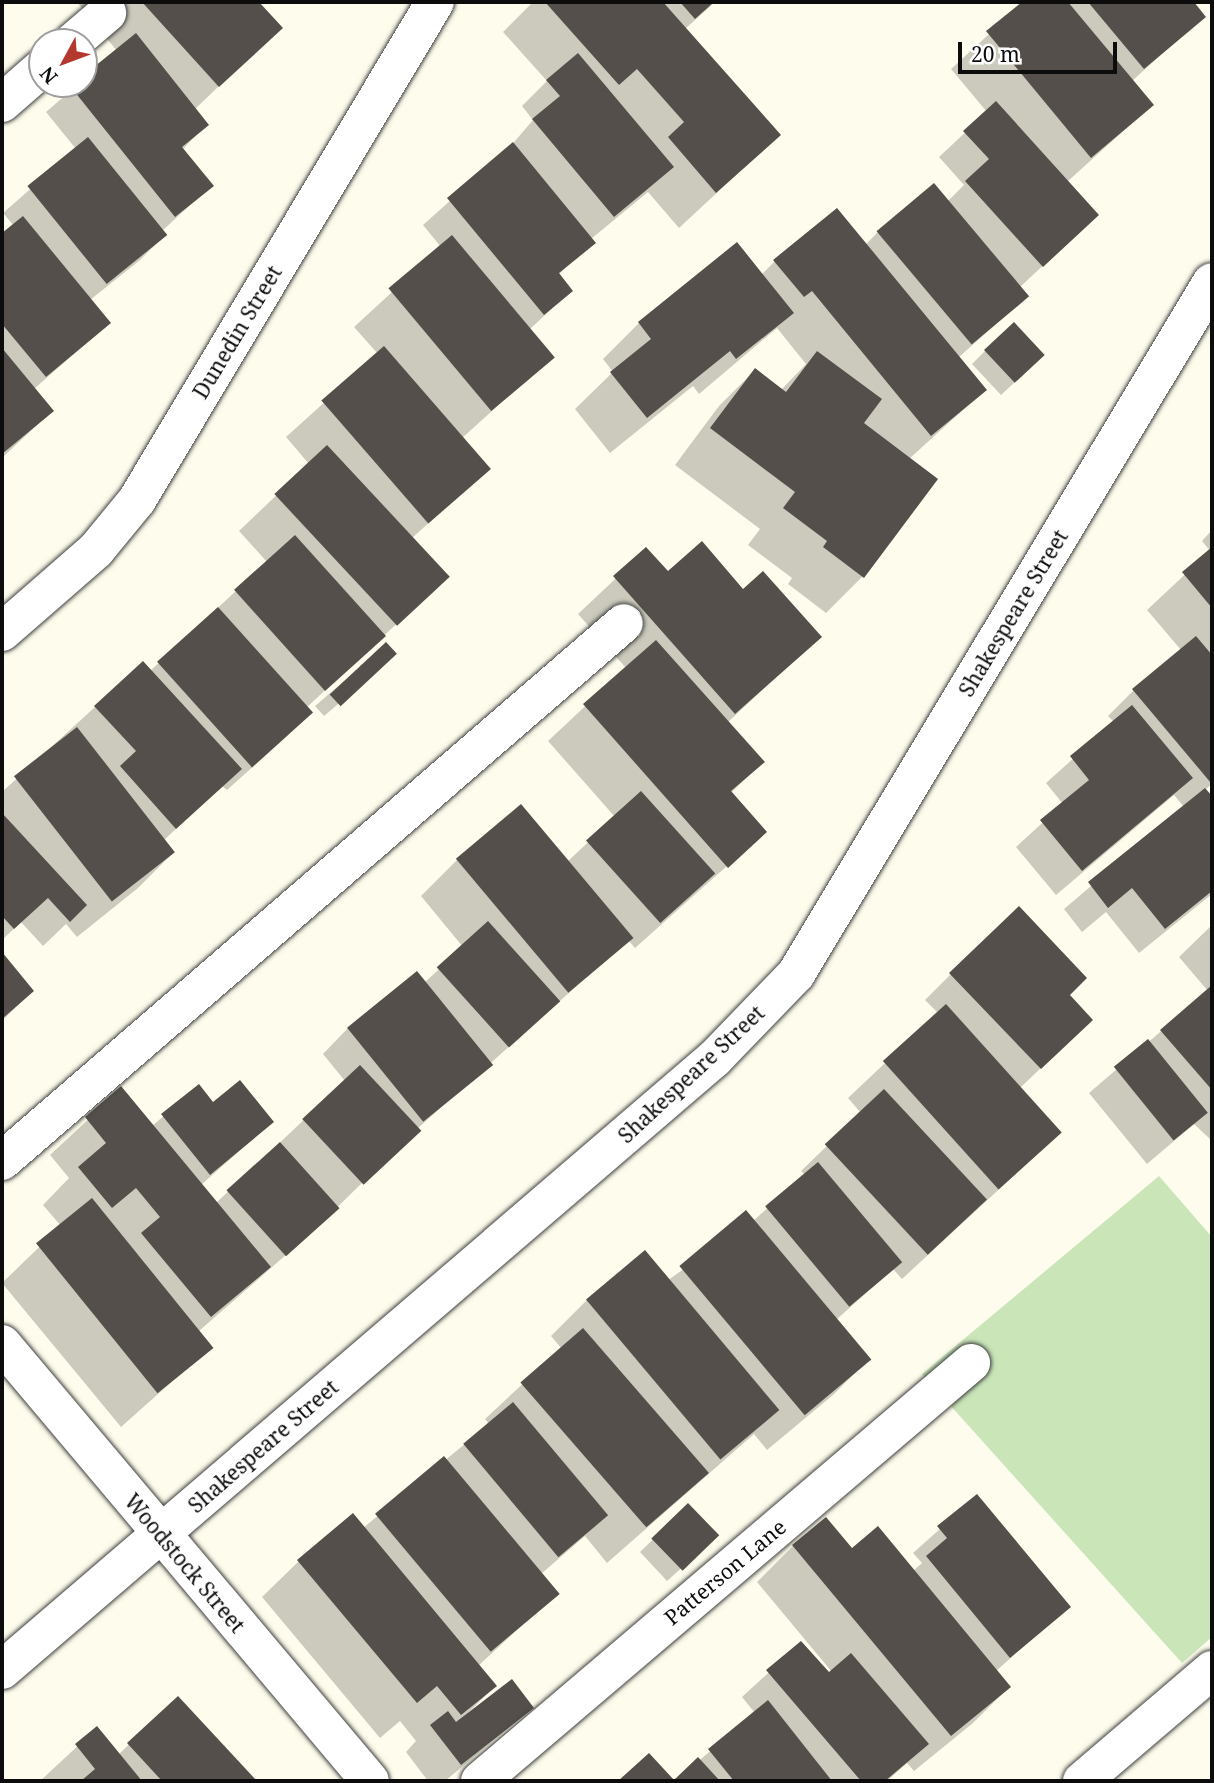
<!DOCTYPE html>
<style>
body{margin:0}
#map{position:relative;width:1214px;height:1783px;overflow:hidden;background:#fefded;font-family:"Noto Serif",serif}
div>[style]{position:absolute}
.green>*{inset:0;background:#cae6b9}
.shadow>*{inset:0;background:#0003}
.building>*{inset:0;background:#544f4a;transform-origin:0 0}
.roads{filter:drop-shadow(0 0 2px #3f3f3f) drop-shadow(0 0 2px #3f3f3f)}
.minor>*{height:38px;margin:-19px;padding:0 19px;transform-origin:19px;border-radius:19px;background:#fff}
span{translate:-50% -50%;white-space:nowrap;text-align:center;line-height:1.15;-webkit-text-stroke:7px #fff;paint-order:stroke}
.street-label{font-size:21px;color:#0c0c0c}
.frame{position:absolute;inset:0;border:4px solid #0c0c0c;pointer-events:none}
.north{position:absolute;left:28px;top:28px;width:70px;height:70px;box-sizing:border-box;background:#fff;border:2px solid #9e9e9e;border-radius:50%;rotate:229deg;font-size:19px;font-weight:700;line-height:28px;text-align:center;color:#0c0c0c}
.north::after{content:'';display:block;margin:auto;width:24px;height:32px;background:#b3392e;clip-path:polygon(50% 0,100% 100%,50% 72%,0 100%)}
.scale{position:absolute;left:958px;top:42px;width:159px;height:32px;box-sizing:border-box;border:4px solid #0c0c0c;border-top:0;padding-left:9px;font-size:21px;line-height:24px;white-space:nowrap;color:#0c0c0c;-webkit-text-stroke:5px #fff;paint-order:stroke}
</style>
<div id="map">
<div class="green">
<i style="clip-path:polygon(1159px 1176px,1212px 1237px,1212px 1637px,1182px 1663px,922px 1374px)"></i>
</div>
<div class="shadow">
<i style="clip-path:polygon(77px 2px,256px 2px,280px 28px,195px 109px,207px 124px,182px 150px,211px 186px,162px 231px,165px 235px,140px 260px,90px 300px,109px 323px,34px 389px,52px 411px,2px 458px,2px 236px,14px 226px,3px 213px,76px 149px,46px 112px,117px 51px)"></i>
<i style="clip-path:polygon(533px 2px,715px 2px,685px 29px,779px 135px,679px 228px,648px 192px,591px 239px,593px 242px,558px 275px,571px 291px,530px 329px,553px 356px,461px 439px,487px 470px,411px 539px,446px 578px,306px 708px,310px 712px,285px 738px,227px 790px,222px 786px,164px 840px,174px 852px,138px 888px,77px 937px,66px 924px,43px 946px,21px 922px,2px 940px,2px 792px,95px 707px,150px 671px,267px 562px,239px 531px,309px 464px,286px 437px,378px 354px,354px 327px,441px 247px,423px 225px,509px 148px,533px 120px,522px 106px,547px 81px,503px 32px)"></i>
<i style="clip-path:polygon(1024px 2px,1191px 2px,1204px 16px,1132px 81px,1152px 105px,1067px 182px,1097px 215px,1019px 288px,1026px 297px,958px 358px,985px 390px,909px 459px,936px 480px,862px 577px,826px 613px,788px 584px,792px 578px,748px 545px,760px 529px,675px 465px,719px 406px,755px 370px,781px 390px,806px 364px,777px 328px,699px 394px,693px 386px,610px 453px,575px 409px,613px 372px,603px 359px,639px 323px,737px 245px,761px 275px,775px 261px,865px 245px,877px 233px,947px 202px,964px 185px,939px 157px,987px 112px,951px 69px)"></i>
<i style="clip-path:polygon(985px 351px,1030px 368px,1001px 395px,972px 364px)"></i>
<i style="clip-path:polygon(1212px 530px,1212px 784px,1205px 790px,1212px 799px,1212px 894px,1139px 953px,1106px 912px,1082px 932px,1064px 909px,1184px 807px,1174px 795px,1056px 895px,1016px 847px,1063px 804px,1046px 783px,1114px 722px,1108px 716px,1134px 690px,1181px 650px,1147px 610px,1210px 551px,1202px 541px)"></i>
<i style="clip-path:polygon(646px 550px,667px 573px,743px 591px,819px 637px,727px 723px,762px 762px,731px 793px,765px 832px,635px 948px,628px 940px,417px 1129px,311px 1233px,199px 1331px,212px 1346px,121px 1427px,2px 1283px,61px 1226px,43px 1205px,69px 1178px,50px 1155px,121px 1089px,152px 1126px,199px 1086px,213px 1104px,272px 1122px,201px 1185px,216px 1203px,345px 1081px,323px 1054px,348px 1028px,424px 983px,463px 947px,421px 896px,457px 860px,521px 806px,567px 862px,615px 817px,548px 741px,626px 668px,578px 614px)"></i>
<i style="clip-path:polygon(386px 645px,382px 667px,324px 716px,315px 706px)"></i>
<i style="clip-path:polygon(1212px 925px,1212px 1141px,1194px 1124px,1147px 1164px,1089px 1093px,1208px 991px,1179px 957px)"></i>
<i style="clip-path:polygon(2px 955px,32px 991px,2px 1021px)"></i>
<i style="clip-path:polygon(951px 974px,1067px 996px,1065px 1045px,1020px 1088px,1061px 1132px,902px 1279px,893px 1269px,836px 1320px,869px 1359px,833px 1395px,767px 1450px,754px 1434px,607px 1563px,585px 1536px,541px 1574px,557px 1593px,478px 1666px,495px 1686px,469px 1712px,532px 1708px,445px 1781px,428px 1781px,406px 1752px,416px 1741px,400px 1721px,380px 1738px,262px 1597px,299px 1561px,363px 1528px,489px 1424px,485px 1419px,561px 1348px,551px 1336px,587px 1300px,668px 1280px,753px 1221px,805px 1175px,801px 1171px,861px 1113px,848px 1098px,938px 1013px,925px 1000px)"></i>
<i style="clip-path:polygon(977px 1496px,1068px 1607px,996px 1671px,1009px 1687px,973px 1723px,914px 1771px,907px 1763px,887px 1781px,675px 1781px,755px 1713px,742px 1697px,801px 1643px,829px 1675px,832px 1672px,757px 1582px,793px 1546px,826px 1519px,851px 1550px,913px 1571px,922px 1563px,913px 1553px)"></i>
<i style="clip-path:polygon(688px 1505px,704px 1548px,667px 1581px,640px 1552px)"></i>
<i style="clip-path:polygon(178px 1698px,254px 1781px,40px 1781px,96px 1729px,118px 1755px)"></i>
</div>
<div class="building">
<i style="clip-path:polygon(142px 2px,259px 2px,283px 28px,219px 87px)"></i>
<i style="clip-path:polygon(545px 2px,663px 2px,781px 135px,716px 193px,668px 137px,684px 122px,637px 69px,619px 85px)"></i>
<i style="clip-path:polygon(680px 2px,714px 2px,695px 19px)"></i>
<i style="clip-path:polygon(1022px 2px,1068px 2px,1154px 105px,1091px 158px,986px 31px)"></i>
<i style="clip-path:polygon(1088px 2px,1194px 2px,1206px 17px,1144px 69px)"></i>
<i style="clip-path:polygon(136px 33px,209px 125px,182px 147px,214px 186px,175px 217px,70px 86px,84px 84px,84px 75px)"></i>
<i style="clip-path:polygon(578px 53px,674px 167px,614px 217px,532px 119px,560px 96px,546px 80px)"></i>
<i style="clip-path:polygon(996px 101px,1099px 215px,1043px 267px,965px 181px,989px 159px,963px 131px)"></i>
<i style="left:88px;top:137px;width:126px;height:78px;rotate:51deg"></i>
<i style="clip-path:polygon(513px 142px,596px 243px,559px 273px,573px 291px,544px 315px,447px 198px)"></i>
<i style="left:934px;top:183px;width:148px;height:75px;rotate:50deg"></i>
<i style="clip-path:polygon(837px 208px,987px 390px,931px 436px,812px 291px,804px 297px,773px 260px)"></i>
<i style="clip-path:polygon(23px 216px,111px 323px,46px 377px,2px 324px,2px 233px)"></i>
<i style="left:452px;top:235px;width:160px;height:83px;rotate:50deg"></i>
<i style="clip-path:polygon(737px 242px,794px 313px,736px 359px,730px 351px,647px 418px,610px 372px,651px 339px,638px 322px)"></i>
<i style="left:1014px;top:322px;width:45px;height:41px;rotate:47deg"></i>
<i style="left:384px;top:346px;width:163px;height:83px;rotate:49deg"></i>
<i style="clip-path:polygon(2px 348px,54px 411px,2px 454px)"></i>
<i style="clip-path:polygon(817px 351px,882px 399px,864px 423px,938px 479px,864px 578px,823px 547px,827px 541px,783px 508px,795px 492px,710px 428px,755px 368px,786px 392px)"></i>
<i style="left:327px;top:445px;width:180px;height:72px;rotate:47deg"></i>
<i style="left:295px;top:535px;width:136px;height:82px;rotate:48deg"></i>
<i style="clip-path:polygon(702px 541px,743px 589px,763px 571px,822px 637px,735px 714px,613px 576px,646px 547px,668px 571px)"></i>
<i style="clip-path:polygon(1212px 547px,1212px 608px,1182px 572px)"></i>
<i style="left:218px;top:607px;width:142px;height:82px;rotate:48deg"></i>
<i style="clip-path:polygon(1196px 636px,1212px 655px,1211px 783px,1132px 689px)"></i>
<i style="clip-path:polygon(656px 640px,765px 762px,731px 791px,767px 832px,728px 868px,583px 704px)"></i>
<i style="left:386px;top:642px;width:16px;height:77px;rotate:47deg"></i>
<i style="clip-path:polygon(143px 661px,242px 769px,176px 829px,120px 766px,136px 751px,94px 706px)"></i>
<i style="clip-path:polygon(1132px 705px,1193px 778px,1082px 871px,1040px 820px,1089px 780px,1070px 756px)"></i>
<i style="left:77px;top:727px;width:159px;height:80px;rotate:52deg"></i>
<i style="clip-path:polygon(1205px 788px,1212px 796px,1212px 891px,1165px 929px,1132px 888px,1108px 908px,1088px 882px)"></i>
<i style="left:641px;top:791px;width:111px;height:74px;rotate:48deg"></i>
<i style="left:521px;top:804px;width:175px;height:85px;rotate:50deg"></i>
<i style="clip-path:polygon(2px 813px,87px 905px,70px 922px,48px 898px,14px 929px,2px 916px)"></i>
<i style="clip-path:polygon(1019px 906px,1087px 978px,1070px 995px,1093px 1020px,1041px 1069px,949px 973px)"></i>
<i style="left:488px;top:921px;width:108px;height:69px;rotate:48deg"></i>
<i style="clip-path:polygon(2px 952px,34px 991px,2px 1019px)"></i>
<i style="left:417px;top:971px;width:121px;height:90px;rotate:51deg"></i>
<i style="clip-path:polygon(1212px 985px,1212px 1090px,1160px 1030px)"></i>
<i style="left:946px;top:1004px;width:173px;height:85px;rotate:48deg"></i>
<i style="left:1148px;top:1039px;width:95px;height:44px;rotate:51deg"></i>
<i style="left:360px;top:1065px;width:90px;height:79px;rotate:47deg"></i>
<i style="clip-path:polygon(240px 1080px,274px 1122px,210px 1175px,161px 1114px,199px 1084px,213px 1102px)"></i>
<i style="clip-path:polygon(121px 1086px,271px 1267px,211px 1317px,141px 1233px,160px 1217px,136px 1188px,112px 1208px,78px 1167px,106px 1143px,85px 1117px)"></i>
<i style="left:884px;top:1089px;width:151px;height:81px;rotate:47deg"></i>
<i style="left:280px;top:1142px;width:89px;height:72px;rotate:48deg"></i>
<i style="left:818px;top:1162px;width:131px;height:69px;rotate:50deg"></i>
<i style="left:92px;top:1198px;width:193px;height:72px;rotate:51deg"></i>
<i style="left:746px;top:1210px;width:195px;height:87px;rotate:50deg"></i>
<i style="left:645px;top:1250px;width:209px;height:77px;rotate:50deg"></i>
<i style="left:583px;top:1328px;width:192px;height:83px;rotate:49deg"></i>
<i style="left:513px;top:1402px;width:148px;height:65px;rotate:50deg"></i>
<i style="left:444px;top:1456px;width:180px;height:90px;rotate:50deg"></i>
<i style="clip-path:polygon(977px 1494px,1071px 1607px,1010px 1658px,926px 1556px,947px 1538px,937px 1526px)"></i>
<i style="left:688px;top:1503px;width:45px;height:51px;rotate:46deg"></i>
<i style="clip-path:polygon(353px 1513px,497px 1686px,461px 1715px,437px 1686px,417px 1703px,297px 1560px)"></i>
<i style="clip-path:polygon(826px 1517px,852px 1548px,878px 1526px,1011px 1687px,951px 1736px,792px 1545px)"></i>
<i style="clip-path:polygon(801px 1641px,829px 1672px,851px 1653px,929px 1744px,885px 1781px,861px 1781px,766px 1670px)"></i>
<i style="clip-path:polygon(512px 1679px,534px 1708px,461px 1765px,430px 1725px,448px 1711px,456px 1722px)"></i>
<i style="clip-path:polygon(178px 1696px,257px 1781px,162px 1781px,127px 1743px)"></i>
<i style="clip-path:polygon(768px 1700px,832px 1781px,734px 1781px,708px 1749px)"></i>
<i style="clip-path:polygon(97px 1726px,142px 1781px,81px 1781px,95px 1769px,75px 1744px)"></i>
<i style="clip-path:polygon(649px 1753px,674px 1780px,698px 1757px,720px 1781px,618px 1781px)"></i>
</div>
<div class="roads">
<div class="minor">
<i style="left:73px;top:42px;width:45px;rotate:-40.5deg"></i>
<i style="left:2px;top:103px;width:53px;rotate:-41.2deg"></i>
<i style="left:2px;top:632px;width:125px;rotate:-41.1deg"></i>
<i style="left:96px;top:550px;width:65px;rotate:-50.6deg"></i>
<i style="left:137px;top:500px;width:580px;rotate:-59.1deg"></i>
<i style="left:2px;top:1161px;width:822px;rotate:-40.86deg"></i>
<i style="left:2px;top:1344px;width:571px;rotate:49.9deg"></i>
<i style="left:2px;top:1670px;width:940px;rotate:-40.64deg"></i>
<i style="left:715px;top:1058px;width:117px;rotate:-46deg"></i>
<i style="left:796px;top:974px;width:807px;rotate:-58.99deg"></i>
<i style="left:480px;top:1781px;width:645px;rotate:-40.41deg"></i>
<i style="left:1082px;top:1781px;width:171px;rotate:-40.5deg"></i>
</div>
</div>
<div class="street-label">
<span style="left:237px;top:332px;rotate:-59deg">Dunedin Street</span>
<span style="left:1013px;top:613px;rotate:-59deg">Shakespeare Street</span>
<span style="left:691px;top:1074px;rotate:-43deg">Shakespeare Street</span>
<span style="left:263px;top:1446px;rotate:-41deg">Shakespeare Street</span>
<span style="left:185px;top:1563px;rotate:50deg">Woodstock Street</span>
<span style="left:725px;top:1572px;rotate:-40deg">Patterson Lane</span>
</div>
<div class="frame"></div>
<div class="north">N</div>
<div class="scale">20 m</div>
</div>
